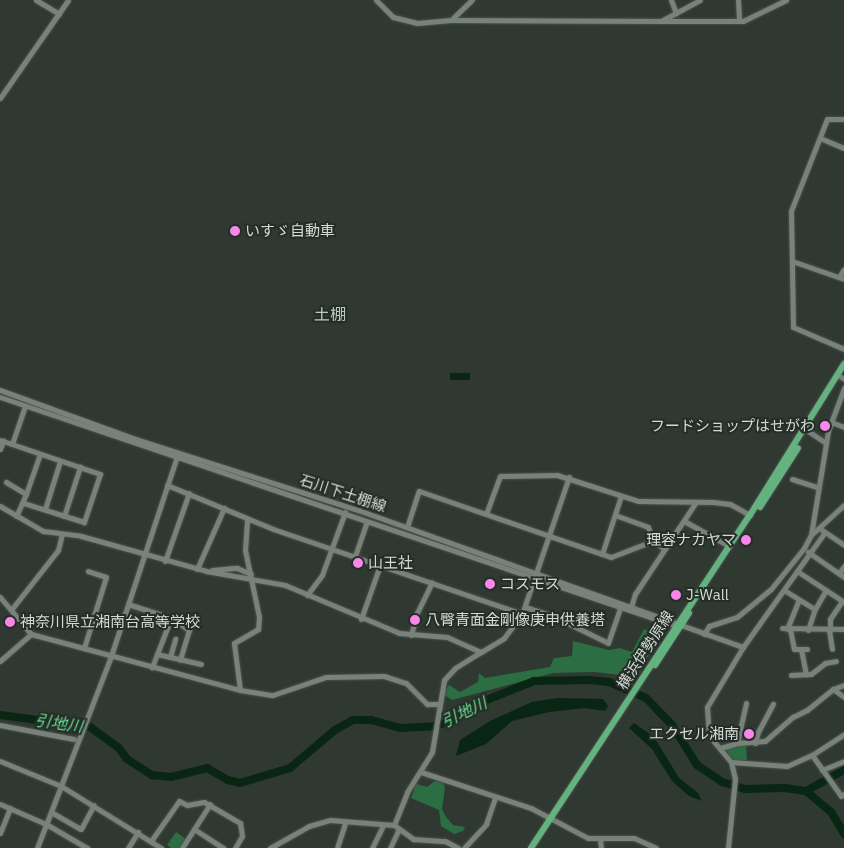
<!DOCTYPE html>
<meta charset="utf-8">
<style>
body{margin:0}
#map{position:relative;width:844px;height:848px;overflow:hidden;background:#2f3831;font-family:"IBM Plex Sans","Noto Sans JP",sans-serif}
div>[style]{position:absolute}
.green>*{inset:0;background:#2b6e43}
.water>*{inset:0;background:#092513;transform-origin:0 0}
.river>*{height:8px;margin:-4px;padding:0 4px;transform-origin:4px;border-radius:4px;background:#092513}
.roads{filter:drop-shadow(0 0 1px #4c534e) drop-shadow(0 0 1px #4c534e)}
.minor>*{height:5px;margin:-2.5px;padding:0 2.5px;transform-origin:2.5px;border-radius:2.5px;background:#78827a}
.major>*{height:6px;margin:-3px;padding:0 3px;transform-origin:3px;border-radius:3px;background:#64b27f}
.dots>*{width:14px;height:14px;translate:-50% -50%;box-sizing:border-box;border:2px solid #252d27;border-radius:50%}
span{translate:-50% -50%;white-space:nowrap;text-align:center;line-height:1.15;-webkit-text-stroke:4px #252d27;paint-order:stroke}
.poi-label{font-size:15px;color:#d4dad6}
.left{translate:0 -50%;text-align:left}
.right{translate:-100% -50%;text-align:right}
.street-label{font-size:15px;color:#d4dad6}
.neighbourhood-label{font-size:16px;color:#bdc8c0}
.water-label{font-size:16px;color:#68dd90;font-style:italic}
</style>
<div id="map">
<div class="green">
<i style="clip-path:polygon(644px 629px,659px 635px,658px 645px,644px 661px,630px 661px,620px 675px,595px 672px,553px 673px,452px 700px,443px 694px,449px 685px,460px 692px,478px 682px,479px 673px,485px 678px,550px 667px,554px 658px,572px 656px,573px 641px,609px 650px,620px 648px,632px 652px)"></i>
<i style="clip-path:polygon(746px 743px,747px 760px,733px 760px,724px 748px)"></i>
<i style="clip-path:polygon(435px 781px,443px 783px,445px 788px,442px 809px,446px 817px,453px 825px,465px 827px,463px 831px,454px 834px,441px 826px,439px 810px,411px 798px,416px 784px,427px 787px)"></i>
<i style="clip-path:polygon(176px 832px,186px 839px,180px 848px,171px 848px,167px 845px)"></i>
</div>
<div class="water">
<i style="left:450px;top:373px;width:20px;height:7px"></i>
<i style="clip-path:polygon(557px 698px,603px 699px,608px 706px,605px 711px,584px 708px,549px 712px,512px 721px,486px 744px,456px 756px,460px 740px,490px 721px,532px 702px)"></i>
<i style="clip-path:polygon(634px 723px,654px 737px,679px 778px,698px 793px,702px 801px,689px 796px,672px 781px,652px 749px,629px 728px)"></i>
</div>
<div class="river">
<i style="left:0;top:715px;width:91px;rotate:7.6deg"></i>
<i style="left:90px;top:727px;width:34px;rotate:36deg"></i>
<i style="left:118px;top:747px;width:15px;rotate:53deg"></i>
<i style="left:127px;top:759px;width:30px;rotate:33deg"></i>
<i style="left:152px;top:775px;width:19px;rotate:6deg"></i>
<i style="left:171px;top:777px;width:37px;rotate:-14deg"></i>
<i style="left:207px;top:768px;width:24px;rotate:30deg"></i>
<i style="left:228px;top:780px;width:12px;rotate:14deg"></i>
<i style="left:240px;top:783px;width:52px;rotate:-16.7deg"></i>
<i style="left:290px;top:768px;width:59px;rotate:-40.2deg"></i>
<i style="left:335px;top:730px;width:21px;rotate:-29deg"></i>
<i style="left:353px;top:720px;width:18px"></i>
<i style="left:371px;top:720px;width:31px;rotate:15deg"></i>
<i style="left:401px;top:728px;width:33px;rotate:-3deg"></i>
<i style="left:434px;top:726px;width:16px;rotate:-15deg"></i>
<i style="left:449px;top:722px;width:41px;rotate:-31deg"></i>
<i style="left:484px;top:701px;width:54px;rotate:-21.8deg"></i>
<i style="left:534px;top:681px;width:55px;rotate:-1deg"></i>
<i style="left:589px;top:680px;width:20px;rotate:6deg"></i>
<i style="left:609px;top:682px;width:40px;rotate:23.4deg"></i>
<i style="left:646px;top:698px;width:37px;rotate:46deg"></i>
<i style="left:672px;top:725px;width:47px;rotate:58deg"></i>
<i style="left:697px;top:765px;width:30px;rotate:34deg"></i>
<i style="left:722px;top:782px;width:24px;rotate:17deg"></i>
<i style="left:745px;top:789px;width:40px;rotate:-1.4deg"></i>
<i style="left:785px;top:788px;width:21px;rotate:8deg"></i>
<i style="left:806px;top:791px;width:33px;rotate:40deg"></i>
<i style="left:831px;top:812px;width:26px;rotate:59deg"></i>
<i style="left:806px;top:791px;width:43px;rotate:-28.9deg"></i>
</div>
<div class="roads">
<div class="minor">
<i style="left:36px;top:0;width:27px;rotate:31deg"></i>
<i style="left:376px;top:0;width:24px;rotate:45deg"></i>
<i style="left:393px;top:17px;width:25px;rotate:14deg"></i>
<i style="left:417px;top:23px;width:34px;rotate:-5deg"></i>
<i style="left:451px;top:20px;width:210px;rotate:0.3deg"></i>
<i style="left:661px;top:21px;width:44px;rotate:-28.3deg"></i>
<i style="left:671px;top:0;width:14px;rotate:69deg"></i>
<i style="left:738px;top:0;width:21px;rotate:87deg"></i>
<i style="left:451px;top:20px;width:29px;rotate:-44deg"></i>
<i style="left:661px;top:21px;width:82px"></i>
<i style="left:743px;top:21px;width:48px;rotate:-26deg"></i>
<i style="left:0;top:98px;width:119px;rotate:-55.2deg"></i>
<i style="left:844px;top:119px;width:17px;rotate:180deg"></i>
<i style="left:827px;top:119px;width:99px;rotate:111.4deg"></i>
<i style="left:791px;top:211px;width:116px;rotate:89deg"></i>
<i style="left:793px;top:327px;width:56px;rotate:23.3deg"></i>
<i style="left:820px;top:138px;width:26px;rotate:23deg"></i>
<i style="left:792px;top:261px;width:55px;rotate:19.1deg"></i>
<i style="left:839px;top:277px;width:9px;rotate:-58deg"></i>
<i style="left:841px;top:377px;width:4px;rotate:34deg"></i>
<i style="left:0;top:390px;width:144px;rotate:19.9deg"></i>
<i style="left:135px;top:439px;width:234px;rotate:17.7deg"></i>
<i style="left:358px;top:510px;width:409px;rotate:19.6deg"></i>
<i style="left:0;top:397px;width:717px;rotate:18.71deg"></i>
<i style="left:831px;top:422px;width:14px;rotate:21deg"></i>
<i style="left:808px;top:431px;width:22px;rotate:34deg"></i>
<i style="left:0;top:440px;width:106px;rotate:18.8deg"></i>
<i style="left:100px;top:474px;width:51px;rotate:108.4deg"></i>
<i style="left:84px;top:522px;width:64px;rotate:-162.7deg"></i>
<i style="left:12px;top:444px;width:40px;rotate:-71.1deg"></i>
<i style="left:0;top:449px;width:9px;rotate:-69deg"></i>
<i style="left:792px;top:479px;width:28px;rotate:18deg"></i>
<i style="left:6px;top:482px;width:23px;rotate:31deg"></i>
<i style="left:26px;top:494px;width:24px;rotate:114deg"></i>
<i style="left:167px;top:485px;width:115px;rotate:22.5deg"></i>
<i style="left:273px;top:529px;width:263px;rotate:18.8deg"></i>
<i style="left:26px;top:494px;width:42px;rotate:-70.7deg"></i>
<i style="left:0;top:506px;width:50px;rotate:30.2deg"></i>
<i style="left:43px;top:531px;width:38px;rotate:7deg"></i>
<i style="left:81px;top:536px;width:130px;rotate:15.6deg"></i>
<i style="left:206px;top:571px;width:80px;rotate:10deg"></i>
<i style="left:285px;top:585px;width:124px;rotate:22.8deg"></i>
<i style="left:399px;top:633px;width:48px;rotate:4.8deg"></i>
<i style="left:447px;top:637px;width:37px;rotate:24deg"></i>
<i style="left:481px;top:652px;width:27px;rotate:-31deg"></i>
<i style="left:504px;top:638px;width:30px;rotate:-53deg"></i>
<i style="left:522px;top:614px;width:145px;rotate:-71.1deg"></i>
<i style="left:45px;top:509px;width:50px;rotate:-72.6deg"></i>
<i style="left:486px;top:514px;width:40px;rotate:-69.8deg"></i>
<i style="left:500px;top:476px;width:57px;rotate:-1deg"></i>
<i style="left:557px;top:475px;width:85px;rotate:17.8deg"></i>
<i style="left:638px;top:501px;width:75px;rotate:0.8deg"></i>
<i style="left:713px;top:502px;width:17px;rotate:7deg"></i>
<i style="left:730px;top:504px;width:23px;rotate:29deg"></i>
<i style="left:615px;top:515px;width:35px;rotate:20deg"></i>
<i style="left:648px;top:527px;width:15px;rotate:70deg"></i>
<i style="left:64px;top:516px;width:52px;rotate:-71.9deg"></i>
<i style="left:684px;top:521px;width:51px;rotate:29.1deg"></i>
<i style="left:407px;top:527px;width:38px;rotate:-72deg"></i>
<i style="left:419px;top:491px;width:203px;rotate:19deg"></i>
<i style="left:611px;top:557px;width:45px;rotate:-20.9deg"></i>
<i style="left:653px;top:541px;width:14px;rotate:34deg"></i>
<i style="left:822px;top:530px;width:27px;rotate:34deg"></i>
<i style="left:825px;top:532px;width:48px;rotate:125.7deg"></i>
<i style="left:797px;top:571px;width:56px;rotate:33.4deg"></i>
<i style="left:811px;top:535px;width:45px;rotate:-42.3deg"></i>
<i style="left:808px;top:552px;width:44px;rotate:34.8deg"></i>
<i style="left:602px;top:554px;width:61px;rotate:-71.9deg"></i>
<i style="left:355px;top:556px;width:36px;rotate:-71deg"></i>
<i style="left:165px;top:561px;width:72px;rotate:-70.6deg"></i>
<i style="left:197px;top:569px;width:67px;rotate:-66.1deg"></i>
<i style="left:212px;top:570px;width:25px;rotate:-5deg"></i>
<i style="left:237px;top:568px;width:15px;rotate:23deg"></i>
<i style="left:839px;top:573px;width:9px;rotate:-54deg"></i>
<i style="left:784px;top:590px;width:36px;rotate:32deg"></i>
<i style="left:307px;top:595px;width:25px;rotate:-53deg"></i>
<i style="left:322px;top:575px;width:67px;rotate:-69.9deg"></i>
<i style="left:0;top:597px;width:48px;rotate:50deg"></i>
<i style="left:31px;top:634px;width:216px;rotate:15deg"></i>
<i style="left:240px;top:690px;width:33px;rotate:9deg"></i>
<i style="left:273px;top:695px;width:56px;rotate:-18.8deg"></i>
<i style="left:326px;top:677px;width:58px;rotate:-1deg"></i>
<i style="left:384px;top:676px;width:23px;rotate:18deg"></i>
<i style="left:406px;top:683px;width:30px;rotate:45deg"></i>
<i style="left:427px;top:704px;width:12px"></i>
<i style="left:128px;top:604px;width:45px;rotate:18deg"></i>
<i style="left:171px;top:618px;width:53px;rotate:111.2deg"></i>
<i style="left:525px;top:607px;width:29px;rotate:18deg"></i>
<i style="left:553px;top:616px;width:61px;rotate:26.1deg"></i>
<i style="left:608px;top:643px;width:36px;rotate:-71deg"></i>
<i style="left:631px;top:607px;width:14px;rotate:-73deg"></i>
<i style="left:635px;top:594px;width:110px;rotate:-56.5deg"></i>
<i style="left:11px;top:610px;width:76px;rotate:-51.9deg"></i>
<i style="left:58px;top:550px;width:16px;rotate:-76deg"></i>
<i style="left:171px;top:618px;width:22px;rotate:34deg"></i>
<i style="left:189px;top:630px;width:31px;rotate:107deg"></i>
<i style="left:361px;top:619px;width:57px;rotate:-70.6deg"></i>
<i style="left:782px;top:628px;width:62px;rotate:0.9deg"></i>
<i style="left:787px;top:629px;width:31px;rotate:-68deg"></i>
<i style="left:790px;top:629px;width:20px;rotate:79deg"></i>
<i style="left:794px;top:649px;width:13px"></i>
<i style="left:808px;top:630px;width:22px;rotate:-72deg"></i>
<i style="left:815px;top:609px;width:22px;rotate:-60deg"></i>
<i style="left:829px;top:630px;width:19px;rotate:81deg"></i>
<i style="left:830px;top:630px;width:11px;rotate:-90deg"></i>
<i style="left:830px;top:619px;width:22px;rotate:-56deg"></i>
<i style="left:704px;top:634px;width:9px;rotate:-58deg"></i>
<i style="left:709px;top:626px;width:29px;rotate:-18deg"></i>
<i style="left:737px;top:617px;width:44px;rotate:-39.5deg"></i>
<i style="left:771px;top:589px;width:53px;rotate:-51.2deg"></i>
<i style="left:804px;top:548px;width:15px;rotate:-62deg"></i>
<i style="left:811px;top:535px;width:105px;rotate:-80.7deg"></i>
<i style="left:828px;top:431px;width:46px;rotate:-69.6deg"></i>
<i style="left:411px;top:635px;width:23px;rotate:-75deg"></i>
<i style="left:417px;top:613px;width:34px;rotate:-64deg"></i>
<i style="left:84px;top:648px;width:74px;rotate:-72.8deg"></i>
<i style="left:106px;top:577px;width:19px;rotate:-162deg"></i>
<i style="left:801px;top:649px;width:26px;rotate:79deg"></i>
<i style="left:157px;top:654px;width:45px;rotate:12.8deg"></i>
<i style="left:170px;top:657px;width:19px;rotate:-74deg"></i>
<i style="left:0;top:661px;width:41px;rotate:-41.1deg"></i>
<i style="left:791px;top:675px;width:20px;rotate:-3deg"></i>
<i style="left:811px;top:674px;width:18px;rotate:-38deg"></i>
<i style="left:825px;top:663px;width:11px;rotate:-10deg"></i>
<i style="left:833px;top:689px;width:14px;rotate:36deg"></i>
<i style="left:240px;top:690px;width:47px;rotate:-97.3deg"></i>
<i style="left:234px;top:643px;width:28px;rotate:-30deg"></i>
<i style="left:258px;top:629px;width:12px;rotate:-85deg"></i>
<i style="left:259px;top:617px;width:68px;rotate:-101.8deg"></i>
<i style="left:245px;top:550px;width:30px;rotate:-86deg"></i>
<i style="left:0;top:725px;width:75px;rotate:10.7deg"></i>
<i style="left:737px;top:743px;width:41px;rotate:-77.3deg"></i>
<i style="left:755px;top:743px;width:11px;rotate:-75deg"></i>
<i style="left:758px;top:732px;width:32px;rotate:-62deg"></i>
<i style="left:720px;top:748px;width:18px;rotate:-16deg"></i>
<i style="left:737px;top:743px;width:28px;rotate:-4deg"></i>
<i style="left:765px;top:741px;width:37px;rotate:-41deg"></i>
<i style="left:793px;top:717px;width:16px;rotate:-27deg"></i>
<i style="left:807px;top:710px;width:33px;rotate:-39deg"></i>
<i style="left:833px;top:689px;width:12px;rotate:-20deg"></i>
<i style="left:812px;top:755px;width:38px;rotate:-33deg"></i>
<i style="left:0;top:761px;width:66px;rotate:22.3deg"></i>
<i style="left:61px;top:786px;width:118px;rotate:31.8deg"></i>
<i style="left:731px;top:762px;width:56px;rotate:4.1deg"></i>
<i style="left:787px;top:766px;width:27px;rotate:-24deg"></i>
<i style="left:812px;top:755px;width:50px;rotate:54.7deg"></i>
<i style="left:841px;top:796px;width:4px;rotate:-34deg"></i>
<i style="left:822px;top:770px;width:24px;rotate:-22deg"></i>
<i style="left:421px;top:772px;width:116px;rotate:18.1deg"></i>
<i style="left:531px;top:808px;width:64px;rotate:27.8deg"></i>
<i style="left:588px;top:838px;width:46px"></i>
<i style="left:634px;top:838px;width:24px;rotate:24deg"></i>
<i style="left:0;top:804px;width:50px;rotate:23.5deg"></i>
<i style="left:46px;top:824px;width:48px;rotate:30.3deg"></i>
<i style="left:51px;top:812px;width:34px;rotate:30deg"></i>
<i style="left:81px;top:829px;width:27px;rotate:-62deg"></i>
<i style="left:394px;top:825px;width:35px;rotate:-68deg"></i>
<i style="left:407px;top:792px;width:47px;rotate:-58deg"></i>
<i style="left:432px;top:752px;width:73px;rotate:-80.5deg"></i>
<i style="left:444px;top:680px;width:16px;rotate:-47deg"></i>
<i style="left:455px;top:668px;width:31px;rotate:-32deg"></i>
<i style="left:194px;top:829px;width:35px;rotate:33deg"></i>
<i style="left:0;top:833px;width:27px;rotate:-68deg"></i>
<i style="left:600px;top:840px;width:8px;rotate:83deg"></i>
<i style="left:151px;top:841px;width:49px;rotate:-55deg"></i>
<i style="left:179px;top:801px;width:9px;rotate:27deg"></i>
<i style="left:187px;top:805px;width:17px;rotate:-10deg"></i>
<i style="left:204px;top:802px;width:42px;rotate:30.3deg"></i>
<i style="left:240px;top:823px;width:13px;rotate:81deg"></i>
<i style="left:242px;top:836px;width:14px;rotate:120deg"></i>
<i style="left:37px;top:848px;width:206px;rotate:-68.9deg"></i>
<i style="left:111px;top:656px;width:211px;rotate:-71.7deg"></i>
<i style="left:128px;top:848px;width:19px;rotate:-58deg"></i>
<i style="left:182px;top:848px;width:52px;rotate:-57.5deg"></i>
<i style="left:270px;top:848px;width:45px;rotate:-29.4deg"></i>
<i style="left:309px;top:826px;width:22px;rotate:-16deg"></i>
<i style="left:330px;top:820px;width:64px;rotate:4.5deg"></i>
<i style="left:394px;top:825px;width:24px;rotate:36deg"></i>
<i style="left:413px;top:839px;width:32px;rotate:4deg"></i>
<i style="left:445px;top:841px;width:15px;rotate:28deg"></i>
<i style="left:337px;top:848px;width:28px;rotate:-72deg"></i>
<i style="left:372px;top:848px;width:25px;rotate:-64deg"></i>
<i style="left:390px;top:848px;width:21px;rotate:-65deg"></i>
<i style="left:464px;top:848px;width:33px;rotate:-47deg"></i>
<i style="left:486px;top:824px;width:28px;rotate:-71deg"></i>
<i style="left:728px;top:848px;width:69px;rotate:-84.2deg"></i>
<i style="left:735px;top:779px;width:17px;rotate:-103deg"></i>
<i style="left:731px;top:762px;width:34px;rotate:-130deg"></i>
<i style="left:709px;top:736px;width:29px;rotate:-94deg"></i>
<i style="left:707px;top:707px;width:70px;rotate:-59deg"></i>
<i style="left:743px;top:647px;width:93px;rotate:-54.6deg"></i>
</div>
<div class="major">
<i style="left:760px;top:507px;width:70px;rotate:-57.2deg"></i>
<i style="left:655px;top:665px;width:62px;rotate:-56.8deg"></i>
<i style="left:531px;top:848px;width:399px;rotate:-56.7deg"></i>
<i style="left:750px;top:515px;width:178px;rotate:-58.1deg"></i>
</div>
</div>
<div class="dots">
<i style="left:235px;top:231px;background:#f987e9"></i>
<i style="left:825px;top:426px;background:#f987e9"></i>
<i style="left:746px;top:540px;background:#f987e9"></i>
<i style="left:358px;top:563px;background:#f987e9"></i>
<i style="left:490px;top:584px;background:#f987e9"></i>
<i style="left:676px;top:595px;background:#f987e9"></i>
<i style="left:415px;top:620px;background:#f987e9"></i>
<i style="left:10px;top:622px;background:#f987e9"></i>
<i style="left:749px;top:734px;background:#f987e9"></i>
</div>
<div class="poi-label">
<span class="left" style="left:245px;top:231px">いすゞ自動車</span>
<span class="right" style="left:815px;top:426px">フードショップはせがわ</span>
<span class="right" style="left:736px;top:540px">理容ナカヤマ</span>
<span class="left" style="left:368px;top:563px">山王社</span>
<span class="left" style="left:500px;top:584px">コスモス</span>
<span class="left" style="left:686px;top:595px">J-Wall</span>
<span class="left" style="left:425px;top:620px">八臀青面金剛像庚申供養塔</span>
<span class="left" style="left:20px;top:622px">神奈川県立湘南台高等学校</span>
<span class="right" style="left:739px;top:734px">エクセル湘南</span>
</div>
<div class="street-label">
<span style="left:343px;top:493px;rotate:18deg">石川下土棚線</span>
<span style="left:645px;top:650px;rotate:-57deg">横浜伊勢原線</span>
</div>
<div class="neighbourhood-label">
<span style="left:330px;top:314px">土棚</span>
</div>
<div class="water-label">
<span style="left:464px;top:712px;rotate:-26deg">引地川</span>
<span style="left:59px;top:723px;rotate:8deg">引地川</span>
</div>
</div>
